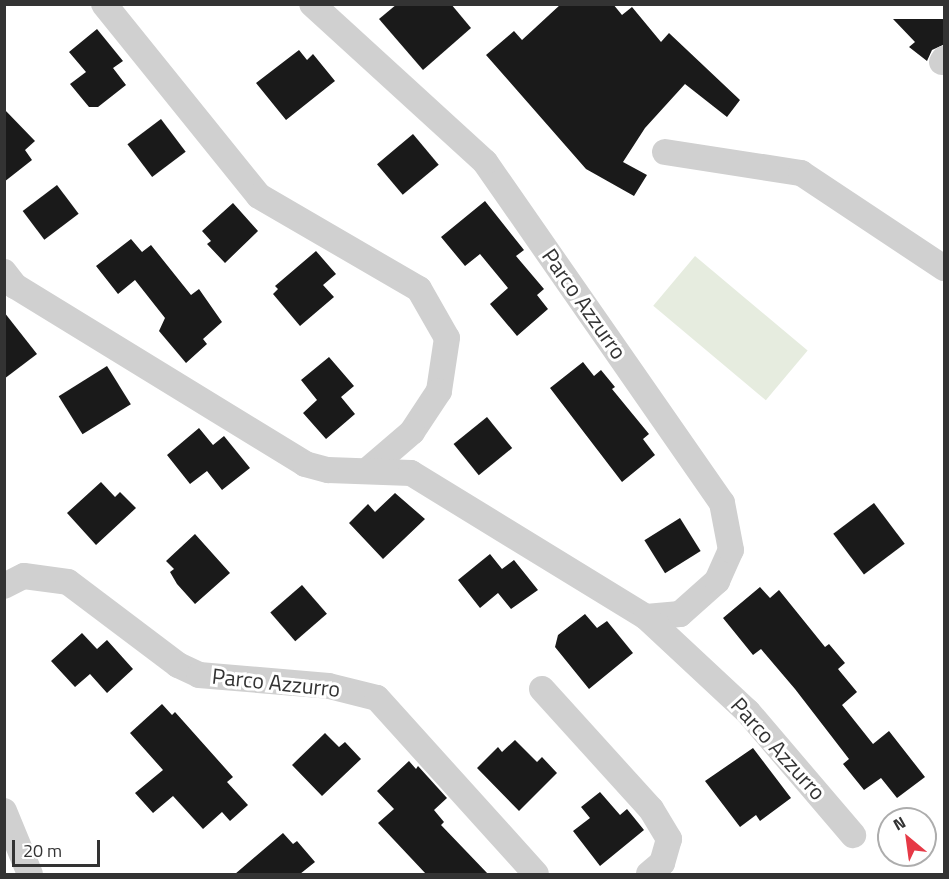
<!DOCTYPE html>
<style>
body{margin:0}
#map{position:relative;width:949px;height:879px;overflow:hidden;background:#fff;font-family:"Titillium Web",sans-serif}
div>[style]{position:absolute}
.green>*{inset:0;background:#e6ecdf;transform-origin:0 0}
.building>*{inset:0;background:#1a1a1a;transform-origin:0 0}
.minor>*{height:26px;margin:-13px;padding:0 13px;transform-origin:13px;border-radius:13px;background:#d0d0d0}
span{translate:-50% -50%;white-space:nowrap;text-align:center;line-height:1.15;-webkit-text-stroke:6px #fff;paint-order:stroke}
.street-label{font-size:22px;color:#333}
.frame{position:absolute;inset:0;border:6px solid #333;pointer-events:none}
.north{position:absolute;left:877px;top:807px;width:60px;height:60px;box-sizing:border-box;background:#fff;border:2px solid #adadad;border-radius:50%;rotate:331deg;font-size:16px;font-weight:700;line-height:24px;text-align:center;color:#333}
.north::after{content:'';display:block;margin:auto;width:21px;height:27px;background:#e63946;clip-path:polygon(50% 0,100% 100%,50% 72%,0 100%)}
.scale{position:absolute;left:12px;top:840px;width:88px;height:27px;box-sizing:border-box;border:3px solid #333;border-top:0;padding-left:8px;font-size:18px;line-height:21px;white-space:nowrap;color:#333;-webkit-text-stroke:4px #fff;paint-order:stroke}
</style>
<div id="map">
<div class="green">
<i style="left:695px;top:256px;width:147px;height:65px;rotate:40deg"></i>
</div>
<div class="building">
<i style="clip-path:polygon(397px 4px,451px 4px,471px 28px,423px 70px,379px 19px)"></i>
<i style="clip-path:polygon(561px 4px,613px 4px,622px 15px,632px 7px,661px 42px,669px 33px,740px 100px,727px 117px,685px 84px,645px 128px,623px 162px,647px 175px,634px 196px,586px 169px,486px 55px,514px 31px,522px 40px)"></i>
<i style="clip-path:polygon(893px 19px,945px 19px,945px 44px,932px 50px,927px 61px,909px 47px,915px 42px)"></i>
<i style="clip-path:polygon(97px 29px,123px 61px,113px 68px,126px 85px,98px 107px,89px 107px,70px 84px,86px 72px,69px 52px)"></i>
<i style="clip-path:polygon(299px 50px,307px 60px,313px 54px,335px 81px,286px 120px,256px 83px)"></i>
<i style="clip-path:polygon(4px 109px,35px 141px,25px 150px,32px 160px,4px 182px)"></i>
<i style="left:161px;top:119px;width:41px;height:42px;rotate:53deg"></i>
<i style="left:413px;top:134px;width:40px;height:47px;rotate:50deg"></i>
<i style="left:57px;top:185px;width:36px;height:43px;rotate:53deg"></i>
<i style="clip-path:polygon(485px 201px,524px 250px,516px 256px,544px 289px,537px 295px,548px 309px,517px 336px,490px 304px,508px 288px,480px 254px,465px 266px,441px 237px)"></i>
<i style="clip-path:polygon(233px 203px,258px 231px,225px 263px,207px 244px,211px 241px,202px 231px)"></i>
<i style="clip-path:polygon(131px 239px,142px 252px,151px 245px,191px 295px,199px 289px,222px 322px,203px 339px,207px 344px,186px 363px,159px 331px,165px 318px,135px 280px,118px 294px,96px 266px)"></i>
<i style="clip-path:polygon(316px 251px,336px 274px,323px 285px,334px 297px,300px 326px,273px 294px,278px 289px,275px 286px)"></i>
<i style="clip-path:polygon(4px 312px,37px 354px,4px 379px)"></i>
<i style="clip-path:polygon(329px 357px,354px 386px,341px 397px,355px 414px,326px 439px,303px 413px,317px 400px,301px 380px)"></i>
<i style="clip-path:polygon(583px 362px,594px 376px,601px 370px,615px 387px,612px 389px,649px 434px,643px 439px,655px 455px,622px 482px,550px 388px)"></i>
<i style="left:107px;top:366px;width:45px;height:57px;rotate:58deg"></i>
<i style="left:487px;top:417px;width:40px;height:43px;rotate:51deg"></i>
<i style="clip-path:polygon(199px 428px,213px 445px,224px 436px,250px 468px,222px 490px,207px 471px,190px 484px,167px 455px)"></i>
<i style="clip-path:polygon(101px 482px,115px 497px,120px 492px,136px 508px,96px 545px,67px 513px)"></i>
<i style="clip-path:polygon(395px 493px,425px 519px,383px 559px,349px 523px,368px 504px,375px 512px)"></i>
<i style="left:874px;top:503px;width:51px;height:51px;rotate:53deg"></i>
<i style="left:680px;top:518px;width:39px;height:42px;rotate:58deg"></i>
<i style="clip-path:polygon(195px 534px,230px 573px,195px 604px,177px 584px,170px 572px,174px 569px,166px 561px)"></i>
<i style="clip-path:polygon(490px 554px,502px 569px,514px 560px,538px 590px,511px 609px,498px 593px,480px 608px,458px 580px)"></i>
<i style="left:302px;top:585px;width:38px;height:42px;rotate:49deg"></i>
<i style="clip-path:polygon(760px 587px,770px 598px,779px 590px,825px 647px,829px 644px,845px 663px,838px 669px,857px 692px,842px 705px,873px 744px,889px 731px,925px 777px,897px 798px,881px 778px,864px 790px,843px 764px,849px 759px,795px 689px,761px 649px,753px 655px,723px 618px)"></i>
<i style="clip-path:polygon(585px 614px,597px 628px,607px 621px,633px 653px,589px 689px,555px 647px,558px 635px)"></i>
<i style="clip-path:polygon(82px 633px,97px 649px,107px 640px,133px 669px,107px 693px,90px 674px,75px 687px,51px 661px)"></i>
<i style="clip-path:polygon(162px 704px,172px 715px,175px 712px,233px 777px,227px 782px,248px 805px,230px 821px,222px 812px,203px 829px,173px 796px,153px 813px,135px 793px,163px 770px,130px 733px)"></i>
<i style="clip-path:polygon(325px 733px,339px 747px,345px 742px,361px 759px,322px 796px,292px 765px)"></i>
<i style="clip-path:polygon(515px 740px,537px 762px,542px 757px,557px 773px,519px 811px,477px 768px,498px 747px,502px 752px)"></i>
<i style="clip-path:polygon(753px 748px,791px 798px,760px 821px,756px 815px,740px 827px,705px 781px)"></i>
<i style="clip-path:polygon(409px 761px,416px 769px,418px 766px,447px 798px,434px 810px,444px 822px,441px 825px,488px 874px,426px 874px,378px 823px,394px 809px,377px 791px)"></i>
<i style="clip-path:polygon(600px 792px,620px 815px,627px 809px,644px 830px,600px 866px,573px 831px,590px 818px,581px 807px)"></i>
<i style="clip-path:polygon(283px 833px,293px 844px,297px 841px,315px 862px,300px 874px,235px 874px)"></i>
</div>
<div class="minor">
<i style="left:104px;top:4px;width:247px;rotate:51.1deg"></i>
<i style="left:259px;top:196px;width:185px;rotate:30.2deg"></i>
<i style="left:419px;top:289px;width:56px;rotate:60.3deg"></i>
<i style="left:447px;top:338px;width:54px;rotate:98.6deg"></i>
<i style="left:439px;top:391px;width:49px;rotate:123.4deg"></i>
<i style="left:412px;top:432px;width:57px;rotate:139.3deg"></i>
<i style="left:942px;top:62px;width:4px;rotate:-56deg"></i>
<i style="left:665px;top:152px;width:138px;rotate:8.8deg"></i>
<i style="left:801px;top:173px;width:172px;rotate:33.6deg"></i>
<i style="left:4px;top:272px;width:18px;rotate:52deg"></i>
<i style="left:15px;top:286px;width:340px;rotate:31.5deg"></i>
<i style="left:305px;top:464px;width:24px;rotate:15deg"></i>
<i style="left:328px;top:470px;width:83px;rotate:2.1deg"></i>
<i style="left:411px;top:473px;width:276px;rotate:31.5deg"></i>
<i style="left:646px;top:617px;width:34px;rotate:-5deg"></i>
<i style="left:680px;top:614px;width:50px;rotate:-41.7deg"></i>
<i style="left:717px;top:581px;width:34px;rotate:-66deg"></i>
<i style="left:731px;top:550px;width:48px;rotate:-100.8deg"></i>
<i style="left:722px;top:503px;width:415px;rotate:-124.8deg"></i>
<i style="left:485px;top:162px;width:234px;rotate:-137.6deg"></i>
<i style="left:4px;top:586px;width:22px;rotate:-27deg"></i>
<i style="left:24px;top:576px;width:44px;rotate:7.8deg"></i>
<i style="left:68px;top:582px;width:138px;rotate:37deg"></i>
<i style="left:178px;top:665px;width:23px;rotate:25deg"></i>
<i style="left:199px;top:675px;width:130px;rotate:4.8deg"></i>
<i style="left:329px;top:686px;width:49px;rotate:14deg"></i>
<i style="left:377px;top:698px;width:237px;rotate:47.9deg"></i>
<i style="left:646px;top:617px;width:139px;rotate:43deg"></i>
<i style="left:748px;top:712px;width:162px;rotate:49.5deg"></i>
<i style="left:542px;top:689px;width:162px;rotate:47.8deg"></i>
<i style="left:651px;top:809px;width:35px;rotate:59deg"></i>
<i style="left:669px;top:839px;width:25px;rotate:106deg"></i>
<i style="left:662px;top:863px;width:17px;rotate:140deg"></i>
<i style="left:4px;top:811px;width:68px;rotate:67.6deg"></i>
</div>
<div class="street-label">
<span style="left:584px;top:304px;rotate:55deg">Parco Azzurro</span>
<span style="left:276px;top:683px;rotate:6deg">Parco Azzurro</span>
<span style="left:778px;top:749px;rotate:48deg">Parco Azzurro</span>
</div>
<div class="frame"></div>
<div class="north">N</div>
<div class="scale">20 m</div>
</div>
